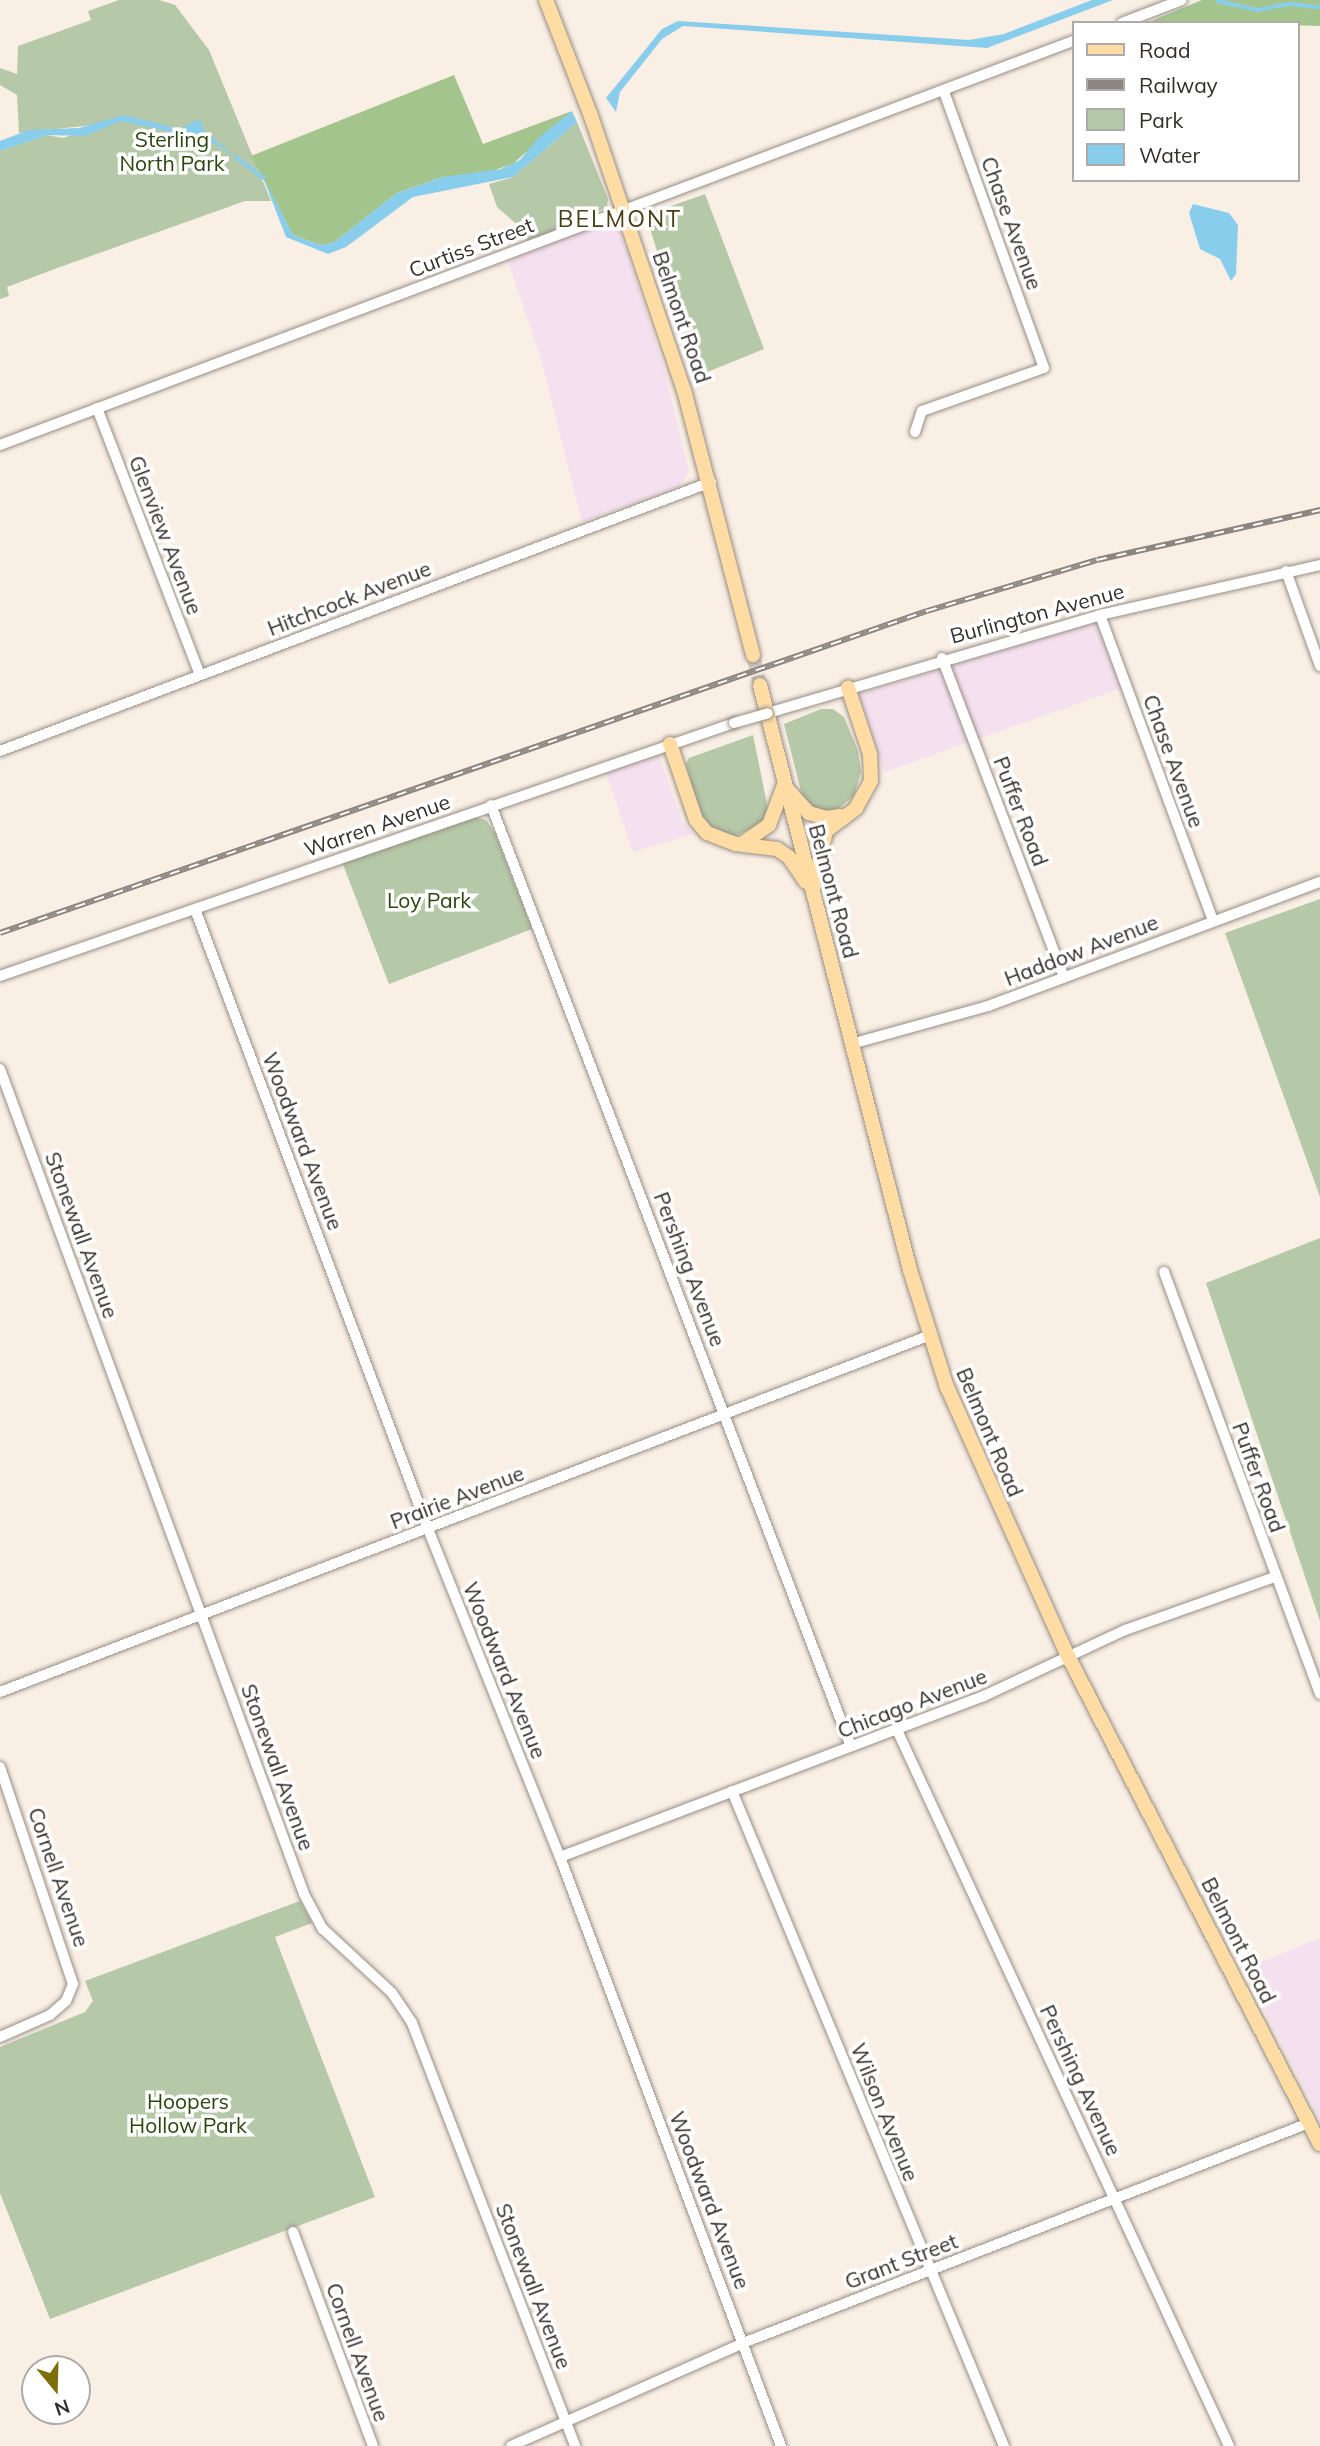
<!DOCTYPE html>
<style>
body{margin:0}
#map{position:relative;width:1320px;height:2446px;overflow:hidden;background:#f9efe5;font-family:Mulish,sans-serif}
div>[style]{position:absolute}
.commercial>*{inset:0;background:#f5e0ef}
.green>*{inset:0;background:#b5c8a7}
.forest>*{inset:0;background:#a4c48e}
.water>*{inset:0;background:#89cdec}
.stream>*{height:3.5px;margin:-1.75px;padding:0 1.75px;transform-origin:1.75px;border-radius:1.75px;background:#89cdec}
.major-tunnel>*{height:14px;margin-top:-7px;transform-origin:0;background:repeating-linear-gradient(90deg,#d1c9c0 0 14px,transparent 0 21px)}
.roads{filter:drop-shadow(0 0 2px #978e85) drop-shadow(0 0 2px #978e85)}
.minor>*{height:10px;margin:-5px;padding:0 5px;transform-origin:5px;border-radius:5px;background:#fff}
.major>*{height:14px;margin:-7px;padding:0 7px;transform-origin:7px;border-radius:7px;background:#fedca4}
.rail>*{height:6px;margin-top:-3px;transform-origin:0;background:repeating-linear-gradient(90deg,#fff 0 10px,#8d8680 0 20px);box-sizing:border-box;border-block:2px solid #8d8680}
.bridges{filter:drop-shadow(0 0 2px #978e85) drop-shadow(0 0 2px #978e85)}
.minor-bridge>*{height:10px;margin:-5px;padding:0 5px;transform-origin:5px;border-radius:5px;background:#fff}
span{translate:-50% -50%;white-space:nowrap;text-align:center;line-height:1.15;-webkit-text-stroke:7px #fff;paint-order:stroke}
.park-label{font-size:21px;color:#2b470e}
.street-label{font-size:21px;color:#332f2c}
.neighbourhood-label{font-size:23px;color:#474016;letter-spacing:2px}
.legend{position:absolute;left:1072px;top:21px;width:228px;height:161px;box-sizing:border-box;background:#fff;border:2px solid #adacab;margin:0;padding:9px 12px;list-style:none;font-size:21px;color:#332f2c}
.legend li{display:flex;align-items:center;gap:14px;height:35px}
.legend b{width:35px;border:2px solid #adacab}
.north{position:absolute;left:21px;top:2355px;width:70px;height:70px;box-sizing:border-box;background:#fff;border:2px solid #adacab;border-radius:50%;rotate:161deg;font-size:19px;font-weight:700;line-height:28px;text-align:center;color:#332f2c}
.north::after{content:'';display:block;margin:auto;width:24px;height:32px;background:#7e6f0d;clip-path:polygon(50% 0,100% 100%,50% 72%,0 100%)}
</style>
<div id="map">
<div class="commercial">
<i style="clip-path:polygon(600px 224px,619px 228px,665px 372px,689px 472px,680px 485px,667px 492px,582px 522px,541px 359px,508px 261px)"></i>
<i style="clip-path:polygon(1098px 622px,1122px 688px,884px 772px,859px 694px)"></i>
<i style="clip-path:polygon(659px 756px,683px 823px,693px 834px,633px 852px,606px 772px)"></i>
<i style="clip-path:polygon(1320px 1938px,1320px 2119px,1244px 1969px)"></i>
</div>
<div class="green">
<i style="clip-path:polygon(119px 0,159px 0,175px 5px,209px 50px,271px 201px,245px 201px,60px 267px,7px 287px,9px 296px,0 299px,0 151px,47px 135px,63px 138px,102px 124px,19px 133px,17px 95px,0 85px,0 68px,17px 74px,18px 46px,91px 20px,88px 11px)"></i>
<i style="clip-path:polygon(577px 122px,608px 199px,607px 207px,528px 242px,521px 228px,497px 207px,489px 184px,513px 177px)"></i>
<i style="clip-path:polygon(705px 194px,764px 349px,695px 377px,646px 215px)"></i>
<i style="clip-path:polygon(821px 709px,833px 709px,844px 717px,858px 751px,861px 772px,854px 796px,834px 812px,812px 811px,802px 795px,784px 724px)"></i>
<i style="clip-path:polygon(753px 735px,769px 814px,765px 822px,735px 836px,714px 830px,700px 814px,686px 764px,689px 758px)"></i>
<i style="clip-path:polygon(474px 817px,486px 820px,495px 833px,532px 929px,389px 984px,342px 862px)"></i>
<i style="clip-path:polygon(1320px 899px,1320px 1197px,1225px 933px)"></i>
<i style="clip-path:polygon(1320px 1238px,1320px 1621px,1206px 1283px)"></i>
<i style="clip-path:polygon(300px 1901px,312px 1923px,275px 1937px,375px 2197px,50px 2319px,0 2193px,0 2047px,85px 2012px,93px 2001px,85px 1981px)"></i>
</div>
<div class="forest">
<i style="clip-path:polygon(1202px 0,1320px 0,1320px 26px,1151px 21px)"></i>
<i style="clip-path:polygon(454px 75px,483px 144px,572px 111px,513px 164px,486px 173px,443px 177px,397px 193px,333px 243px,320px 245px,293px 235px,251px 156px)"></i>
</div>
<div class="water">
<i style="clip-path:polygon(1092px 0,1113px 0,987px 48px,683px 26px,662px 39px,620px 92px,616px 112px,606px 98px,662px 29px,678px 21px,969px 40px,1004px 34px)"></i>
<i style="clip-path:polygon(572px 111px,577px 122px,513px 177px,413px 197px,346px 247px,328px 254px,286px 237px,262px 175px,293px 235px,320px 245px,333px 243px,397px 193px,443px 177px,501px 169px,520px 160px,538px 138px)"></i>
<i style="clip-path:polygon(124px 115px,180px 129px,199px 119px,204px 130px,237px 158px,209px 140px,121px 121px,85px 136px,47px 135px,0 151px,0 141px,29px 130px,79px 128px)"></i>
<i style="clip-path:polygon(1193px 204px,1229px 213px,1238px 225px,1236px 274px,1231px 281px,1220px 259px,1200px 249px,1189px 213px)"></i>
</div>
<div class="stream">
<i style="left:1218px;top:1px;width:41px;rotate:12.7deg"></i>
<i style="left:1258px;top:10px;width:33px;rotate:-11deg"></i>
<i style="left:1290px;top:4px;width:30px;rotate:6deg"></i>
<i style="left:236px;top:157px;width:34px;rotate:37deg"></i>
</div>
<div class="major-tunnel">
<i style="left:753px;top:655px;width:31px;rotate:77deg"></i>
</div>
<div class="roads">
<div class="minor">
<i style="left:1122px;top:23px;width:64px;rotate:-21deg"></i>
<i style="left:97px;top:408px;width:286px;rotate:68.9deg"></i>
<i style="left:915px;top:432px;width:22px;rotate:-72deg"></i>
<i style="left:922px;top:411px;width:129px;rotate:-19.4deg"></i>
<i style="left:1044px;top:368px;width:294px;rotate:-109.9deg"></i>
<i style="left:0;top:445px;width:1147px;rotate:-20.63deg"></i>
<i style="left:1286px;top:571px;width:101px;rotate:70.3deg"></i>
<i style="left:1100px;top:615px;width:326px;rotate:69.7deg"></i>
<i style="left:942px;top:658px;width:342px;rotate:69.1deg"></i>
<i style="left:768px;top:713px;width:346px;rotate:-16.4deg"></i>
<i style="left:1100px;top:615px;width:226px;rotate:-12.8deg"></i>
<i style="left:0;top:751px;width:760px;rotate:-20.72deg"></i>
<i style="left:491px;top:805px;width:1008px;rotate:69.08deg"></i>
<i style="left:195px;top:909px;width:662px;rotate:69.4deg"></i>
<i style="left:428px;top:1529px;width:354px;rotate:68.1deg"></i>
<i style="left:560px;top:1857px;width:629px;rotate:69.43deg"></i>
<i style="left:0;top:976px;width:776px;rotate:-19.02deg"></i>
<i style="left:851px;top:1044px;width:142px;rotate:-15.5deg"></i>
<i style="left:988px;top:1006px;width:354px;rotate:-20.5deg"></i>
<i style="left:0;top:1069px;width:879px;rotate:69.77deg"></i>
<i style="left:304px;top:1894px;width:40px;rotate:62deg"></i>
<i style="left:323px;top:1929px;width:94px;rotate:42.8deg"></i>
<i style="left:392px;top:1993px;width:36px;rotate:56deg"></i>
<i style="left:412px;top:2023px;width:453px;rotate:68.9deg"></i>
<i style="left:1164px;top:1272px;width:450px;rotate:69.7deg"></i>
<i style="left:0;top:1692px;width:994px;rotate:-20.99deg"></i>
<i style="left:897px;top:1730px;width:789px;rotate:65.12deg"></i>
<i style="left:0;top:1767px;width:229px;rotate:71.4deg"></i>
<i style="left:73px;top:1984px;width:18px;rotate:112deg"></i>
<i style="left:66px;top:2001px;width:21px;rotate:139deg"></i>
<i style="left:50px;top:2015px;width:55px;rotate:156.3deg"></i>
<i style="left:732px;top:1791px;width:709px;rotate:67.45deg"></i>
<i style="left:560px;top:1857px;width:454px;rotate:-20.8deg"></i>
<i style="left:984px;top:1696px;width:156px;rotate:-25.1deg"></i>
<i style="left:1125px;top:1630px;width:159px;rotate:-19.5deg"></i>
<i style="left:293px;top:2232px;width:228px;rotate:69.5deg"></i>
<i style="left:511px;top:2446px;width:254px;rotate:-23.9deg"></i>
<i style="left:743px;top:2343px;width:607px;rotate:-21.24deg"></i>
</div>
<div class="major">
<i style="left:546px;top:0;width:124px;rotate:68.8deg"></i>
<i style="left:591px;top:116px;width:289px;rotate:71.3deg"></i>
<i style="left:684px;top:390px;width:274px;rotate:75.4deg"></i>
<i style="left:760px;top:685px;width:604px;rotate:75.62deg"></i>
<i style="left:910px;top:1270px;width:123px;rotate:72.5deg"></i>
<i style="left:947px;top:1387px;width:297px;rotate:65.8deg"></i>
<i style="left:1069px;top:1658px;width:547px;rotate:62.69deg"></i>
<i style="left:670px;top:744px;width:80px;rotate:71.1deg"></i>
<i style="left:696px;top:820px;width:17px;rotate:50deg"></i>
<i style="left:707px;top:833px;width:31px;rotate:21deg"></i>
<i style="left:736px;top:844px;width:41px;rotate:7deg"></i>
<i style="left:777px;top:849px;width:14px;rotate:34deg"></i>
<i style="left:789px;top:857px;width:30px;rotate:56deg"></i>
<i style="left:788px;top:790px;width:31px;rotate:48deg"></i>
<i style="left:809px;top:813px;width:18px;rotate:16deg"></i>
<i style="left:826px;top:818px;width:14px;rotate:-8deg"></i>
<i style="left:743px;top:843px;width:32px;rotate:-35deg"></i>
<i style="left:769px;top:825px;width:43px;rotate:-69.4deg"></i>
<i style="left:814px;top:886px;width:56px;rotate:-77.7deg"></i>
<i style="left:826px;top:831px;width:38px;rotate:-37deg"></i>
<i style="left:856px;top:808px;width:31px;rotate:-61deg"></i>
<i style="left:871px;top:781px;width:27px;rotate:-92deg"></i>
<i style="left:870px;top:754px;width:70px;rotate:-108.4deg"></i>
</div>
</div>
<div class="rail">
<i style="left:0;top:933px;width:981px;rotate:-19.16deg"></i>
<i style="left:927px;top:611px;width:177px;rotate:-16.7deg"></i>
<i style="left:1097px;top:560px;width:229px;rotate:-12.6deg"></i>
</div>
<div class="bridges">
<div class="minor-bridge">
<i style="left:734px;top:723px;width:35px;rotate:-16deg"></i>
</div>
</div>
<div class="park-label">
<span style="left:172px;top:151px">Sterling<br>North Park</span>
<span style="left:429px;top:900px">Loy Park</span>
<span style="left:188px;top:2113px">Hoopers<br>Hollow Park</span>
</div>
<div class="street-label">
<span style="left:1012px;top:223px;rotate:70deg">Chase Avenue</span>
<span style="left:471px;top:247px;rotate:-21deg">Curtiss Street</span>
<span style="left:682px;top:317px;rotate:71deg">Belmont Road</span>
<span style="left:166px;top:535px;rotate:69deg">Glenview Avenue</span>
<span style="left:349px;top:598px;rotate:-21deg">Hitchcock Avenue</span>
<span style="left:1037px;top:613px;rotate:-15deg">Burlington Avenue</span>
<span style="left:1174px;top:761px;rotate:70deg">Chase Avenue</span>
<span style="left:1021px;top:811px;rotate:69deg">Puffer Road</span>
<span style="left:377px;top:825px;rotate:-19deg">Warren Avenue</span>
<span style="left:834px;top:891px;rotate:75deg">Belmont Road</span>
<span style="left:1081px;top:950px;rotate:-21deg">Haddow Avenue</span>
<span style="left:303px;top:1141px;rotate:69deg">Woodward Avenue</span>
<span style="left:82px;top:1235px;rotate:70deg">Stonewall Avenue</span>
<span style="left:690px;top:1269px;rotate:69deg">Pershing Avenue</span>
<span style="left:990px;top:1432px;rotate:67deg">Belmont Road</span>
<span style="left:1259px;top:1477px;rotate:70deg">Puffer Road</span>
<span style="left:457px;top:1497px;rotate:-21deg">Prairie Avenue</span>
<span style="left:505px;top:1670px;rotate:68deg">Woodward Avenue</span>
<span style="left:912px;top:1703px;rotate:-21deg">Chicago Avenue</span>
<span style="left:278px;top:1767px;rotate:70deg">Stonewall Avenue</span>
<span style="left:59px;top:1877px;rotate:71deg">Cornell Avenue</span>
<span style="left:1239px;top:1940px;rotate:63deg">Belmont Road</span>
<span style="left:1081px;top:2080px;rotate:65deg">Pershing Avenue</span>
<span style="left:885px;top:2112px;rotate:68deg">Wilson Avenue</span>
<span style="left:710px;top:2200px;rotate:69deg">Woodward Avenue</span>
<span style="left:901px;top:2261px;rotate:-21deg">Grant Street</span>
<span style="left:534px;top:2286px;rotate:69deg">Stonewall Avenue</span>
<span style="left:358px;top:2352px;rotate:70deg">Cornell Avenue</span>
</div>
<div class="neighbourhood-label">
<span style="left:620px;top:219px">BELMONT</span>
</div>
<ul class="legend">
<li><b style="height:9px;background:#fedca4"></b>Road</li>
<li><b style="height:9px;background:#8d8680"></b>Railway</li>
<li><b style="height:19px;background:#b5c8a7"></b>Park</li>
<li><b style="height:19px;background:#89cdec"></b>Water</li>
</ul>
<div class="north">N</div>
</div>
